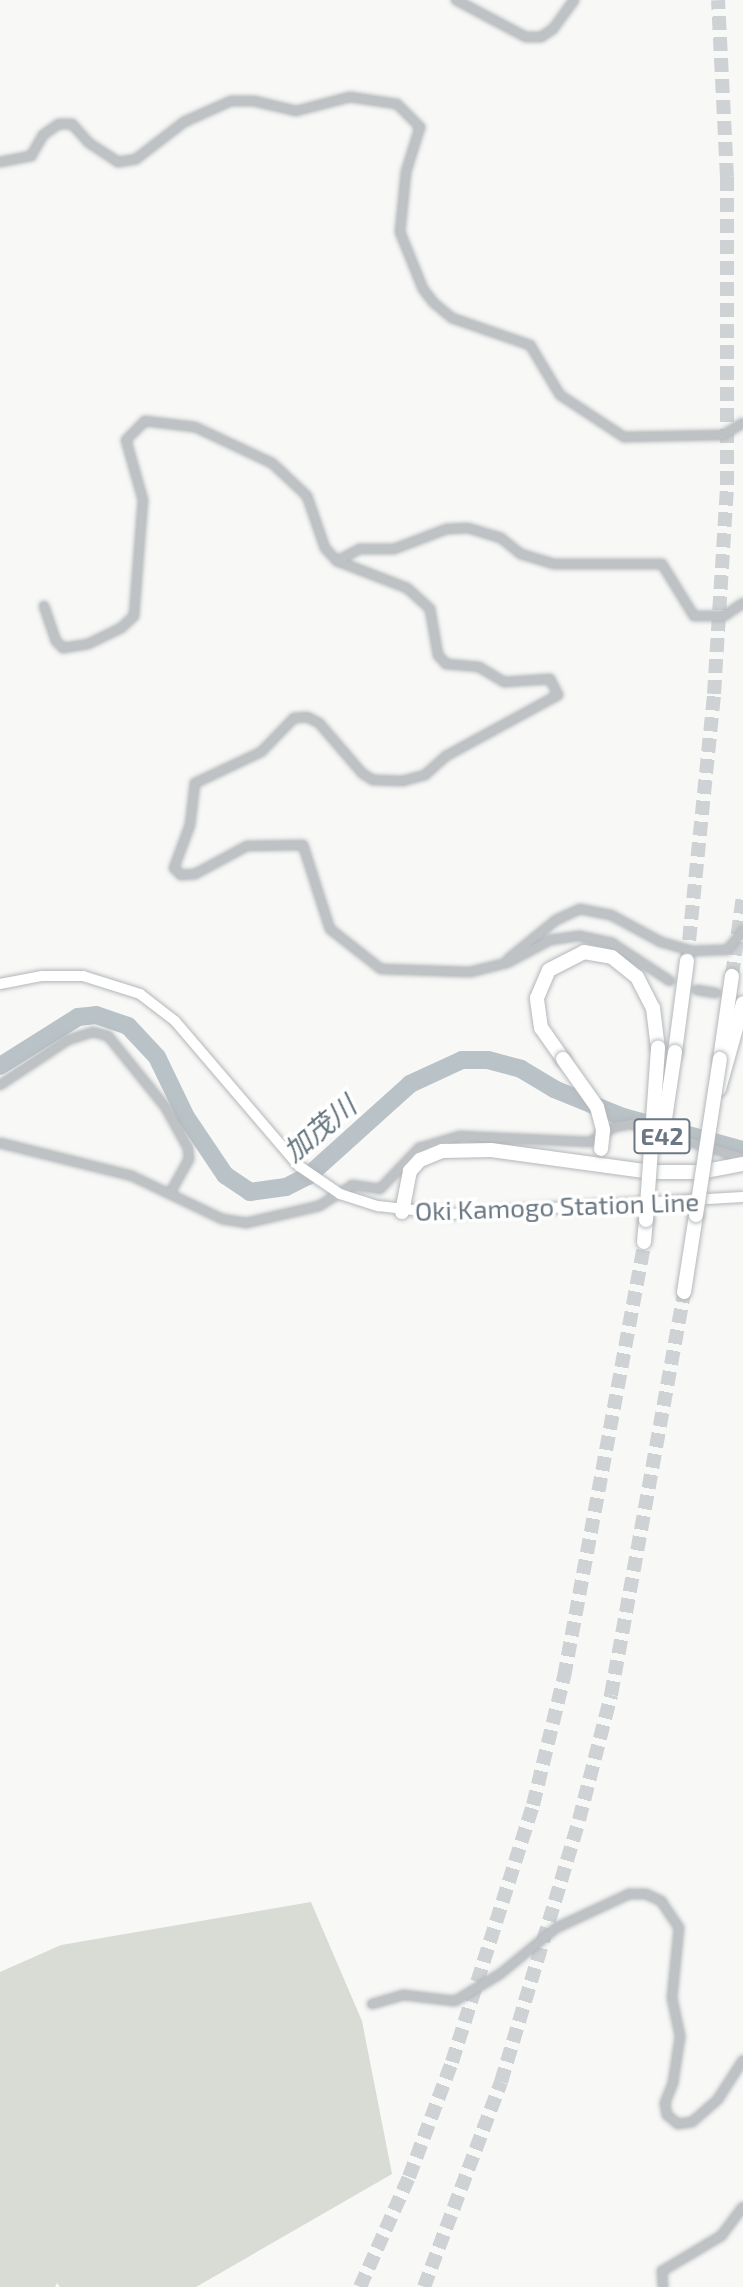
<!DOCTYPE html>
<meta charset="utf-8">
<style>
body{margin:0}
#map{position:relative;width:743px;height:2287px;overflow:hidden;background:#f8f8f6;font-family:"Exo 2","Noto Sans JP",sans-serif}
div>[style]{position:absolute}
.green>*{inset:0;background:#d8dcd5}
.river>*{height:18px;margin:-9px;padding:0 9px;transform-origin:9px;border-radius:9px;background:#b9c2c6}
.motorway-tunnel>*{height:14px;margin-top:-7px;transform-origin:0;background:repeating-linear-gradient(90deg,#ced2d4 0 14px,transparent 0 21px)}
.roads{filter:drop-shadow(0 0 2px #b3b7bb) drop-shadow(0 0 2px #b3b7bb)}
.minor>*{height:8px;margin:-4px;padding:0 4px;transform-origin:4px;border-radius:4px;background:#bec2c5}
.secondary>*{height:10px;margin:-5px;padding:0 5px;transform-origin:5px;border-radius:5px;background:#fff}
.motorway>*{height:14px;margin:-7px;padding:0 7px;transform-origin:7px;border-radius:7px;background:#fff}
.bridges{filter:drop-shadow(0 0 2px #b4b7ba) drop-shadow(0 0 2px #b4b7ba)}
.motorway-bridge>*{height:14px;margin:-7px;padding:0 7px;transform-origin:7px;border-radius:7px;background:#fff}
span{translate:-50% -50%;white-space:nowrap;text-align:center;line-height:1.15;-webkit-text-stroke:7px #fff;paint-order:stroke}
.shield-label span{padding:2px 5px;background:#fff;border:2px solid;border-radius:5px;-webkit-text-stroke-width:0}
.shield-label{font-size:24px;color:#6b7883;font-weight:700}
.street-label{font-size:26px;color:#6b7883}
.water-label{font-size:28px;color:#67777f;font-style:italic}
</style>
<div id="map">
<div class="green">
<i style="clip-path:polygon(311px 1902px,362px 2021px,392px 2174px,196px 2287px,60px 2287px,57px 2283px,55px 2287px,0 2287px,0 1972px,61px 1945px)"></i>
</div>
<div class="river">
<i style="left:0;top:1066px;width:92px;rotate:-32.1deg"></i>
<i style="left:78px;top:1017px;width:18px;rotate:-6deg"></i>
<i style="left:96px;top:1015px;width:34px;rotate:19deg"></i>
<i style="left:128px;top:1026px;width:42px;rotate:46.9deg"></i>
<i style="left:157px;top:1057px;width:67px;rotate:64.2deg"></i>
<i style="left:186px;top:1117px;width:70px;rotate:56.1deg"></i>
<i style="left:225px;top:1175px;width:30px;rotate:34deg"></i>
<i style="left:250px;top:1192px;width:36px;rotate:-8deg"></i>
<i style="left:286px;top:1187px;width:25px;rotate:-27deg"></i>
<i style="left:308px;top:1176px;width:137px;rotate:-42deg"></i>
<i style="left:410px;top:1084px;width:57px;rotate:-24.8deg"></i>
<i style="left:462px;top:1060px;width:26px"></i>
<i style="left:488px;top:1060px;width:34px;rotate:15deg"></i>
<i style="left:521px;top:1069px;width:39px;rotate:31deg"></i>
<i style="left:554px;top:1089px;width:74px;rotate:22.1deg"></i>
<i style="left:623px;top:1117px;width:124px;rotate:15.4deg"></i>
</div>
<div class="motorway-tunnel">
<i style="left:687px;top:961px;width:268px;rotate:-84.2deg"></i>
<i style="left:714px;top:694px;width:209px;rotate:-86.4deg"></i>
<i style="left:727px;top:485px;width:308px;rotate:-90deg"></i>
<i style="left:727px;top:177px;width:177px;rotate:-92.9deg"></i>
<i style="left:732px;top:976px;width:81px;rotate:-82.2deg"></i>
<i style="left:360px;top:2287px;width:120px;rotate:-66deg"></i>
<i style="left:409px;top:2177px;width:123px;rotate:-69.5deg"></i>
<i style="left:452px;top:2062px;width:269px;rotate:-72.5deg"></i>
<i style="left:533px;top:1805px;width:132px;rotate:-76.4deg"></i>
<i style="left:564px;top:1677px;width:442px;rotate:-79.5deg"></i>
<i style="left:424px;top:2287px;width:219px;rotate:-69.4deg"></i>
<i style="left:501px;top:2082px;width:273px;rotate:-73.4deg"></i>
<i style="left:579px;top:1820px;width:129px;rotate:-75.6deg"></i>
<i style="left:611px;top:1695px;width:410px;rotate:-79.7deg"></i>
</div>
<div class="roads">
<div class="minor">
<i style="left:456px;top:0;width:79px;rotate:27.9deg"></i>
<i style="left:526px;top:37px;width:15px"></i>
<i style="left:541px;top:37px;width:14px;rotate:-34deg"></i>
<i style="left:553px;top:29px;width:36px;rotate:-54deg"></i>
<i style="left:0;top:162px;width:32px;rotate:-11deg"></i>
<i style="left:31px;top:156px;width:24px;rotate:-60deg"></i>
<i style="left:43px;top:135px;width:19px;rotate:-35deg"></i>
<i style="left:59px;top:124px;width:13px"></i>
<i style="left:72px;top:124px;width:25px;rotate:48deg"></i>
<i style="left:89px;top:143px;width:35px;rotate:33deg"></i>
<i style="left:118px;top:162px;width:18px;rotate:-9deg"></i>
<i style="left:136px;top:159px;width:61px;rotate:-37.6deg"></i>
<i style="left:184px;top:122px;width:51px;rotate:-24.1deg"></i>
<i style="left:231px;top:101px;width:23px"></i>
<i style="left:254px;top:101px;width:43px;rotate:13.4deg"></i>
<i style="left:296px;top:111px;width:56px;rotate:-14.5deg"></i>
<i style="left:350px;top:97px;width:48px;rotate:8.5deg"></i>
<i style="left:397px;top:104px;width:33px;rotate:45deg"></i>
<i style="left:420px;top:127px;width:47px;rotate:107.3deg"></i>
<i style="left:406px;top:172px;width:60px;rotate:95.7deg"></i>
<i style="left:400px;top:232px;width:61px;rotate:68deg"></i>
<i style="left:423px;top:289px;width:18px;rotate:52deg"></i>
<i style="left:434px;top:303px;width:23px;rotate:40deg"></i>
<i style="left:452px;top:318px;width:83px;rotate:19.1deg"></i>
<i style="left:530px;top:345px;width:58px;rotate:59deg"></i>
<i style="left:560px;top:395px;width:77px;rotate:33.3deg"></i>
<i style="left:624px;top:437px;width:99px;rotate:-1.2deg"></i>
<i style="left:723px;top:435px;width:23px;rotate:-31deg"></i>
<i style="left:337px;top:561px;width:26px;rotate:-28deg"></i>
<i style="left:360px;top:549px;width:34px"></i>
<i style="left:394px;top:549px;width:57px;rotate:-20.7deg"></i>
<i style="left:447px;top:529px;width:21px;rotate:-3deg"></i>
<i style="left:468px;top:528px;width:34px;rotate:17deg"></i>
<i style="left:501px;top:538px;width:26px;rotate:39deg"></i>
<i style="left:521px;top:554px;width:34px;rotate:17deg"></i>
<i style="left:554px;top:564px;width:108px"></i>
<i style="left:662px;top:564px;width:61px;rotate:58.4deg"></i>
<i style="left:694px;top:616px;width:30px"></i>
<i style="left:724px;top:616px;width:23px;rotate:-34deg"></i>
<i style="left:44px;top:606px;width:37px;rotate:71deg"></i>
<i style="left:56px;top:641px;width:10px;rotate:45deg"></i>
<i style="left:63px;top:648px;width:25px;rotate:-9deg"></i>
<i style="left:88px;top:644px;width:37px;rotate:-26deg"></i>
<i style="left:121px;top:628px;width:18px;rotate:-43deg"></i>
<i style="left:134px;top:616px;width:116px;rotate:-85.6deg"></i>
<i style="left:143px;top:500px;width:62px;rotate:-105.8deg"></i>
<i style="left:126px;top:440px;width:27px;rotate:-45deg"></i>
<i style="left:145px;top:421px;width:50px;rotate:6.8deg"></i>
<i style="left:195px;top:427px;width:85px;rotate:25.1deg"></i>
<i style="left:272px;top:463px;width:48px;rotate:43.3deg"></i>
<i style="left:307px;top:496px;width:55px;rotate:70.9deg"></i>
<i style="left:325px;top:548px;width:18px;rotate:47deg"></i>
<i style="left:337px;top:561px;width:75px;rotate:21.1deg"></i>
<i style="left:407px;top:588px;width:31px;rotate:42deg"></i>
<i style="left:430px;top:609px;width:47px;rotate:80.1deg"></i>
<i style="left:438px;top:655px;width:12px;rotate:48deg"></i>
<i style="left:446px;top:664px;width:33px;rotate:5deg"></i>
<i style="left:479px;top:667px;width:29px;rotate:31deg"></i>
<i style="left:504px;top:682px;width:46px;rotate:-3.7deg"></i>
<i style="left:550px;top:679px;width:18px;rotate:63deg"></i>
<i style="left:558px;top:695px;width:128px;rotate:151.4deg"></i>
<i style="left:446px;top:756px;width:28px;rotate:138deg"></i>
<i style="left:425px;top:775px;width:23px;rotate:165deg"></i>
<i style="left:403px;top:781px;width:30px;rotate:-178deg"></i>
<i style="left:373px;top:780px;width:13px;rotate:-148deg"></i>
<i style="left:362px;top:773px;width:66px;rotate:-130.7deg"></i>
<i style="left:319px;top:723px;width:13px;rotate:-153deg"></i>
<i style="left:307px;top:717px;width:13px;rotate:176deg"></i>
<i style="left:294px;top:718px;width:47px;rotate:134.1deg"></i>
<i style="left:261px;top:752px;width:73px;rotate:154.8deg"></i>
<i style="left:195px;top:783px;width:42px;rotate:96.8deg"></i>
<i style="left:190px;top:825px;width:46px;rotate:110.4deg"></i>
<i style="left:174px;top:868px;width:10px;rotate:45deg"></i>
<i style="left:181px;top:875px;width:14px;rotate:-4deg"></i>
<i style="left:195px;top:874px;width:59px;rotate:-28.3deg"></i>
<i style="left:247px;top:846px;width:56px;rotate:-1deg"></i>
<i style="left:303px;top:845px;width:88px;rotate:72.2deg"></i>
<i style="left:330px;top:929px;width:65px;rotate:38.1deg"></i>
<i style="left:381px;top:969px;width:89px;rotate:1.9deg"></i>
<i style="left:470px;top:972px;width:38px;rotate:-14deg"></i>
<i style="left:507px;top:963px;width:49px;rotate:-28.1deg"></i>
<i style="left:550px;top:940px;width:30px;rotate:-8deg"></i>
<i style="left:580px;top:936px;width:33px;rotate:12deg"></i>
<i style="left:612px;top:943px;width:69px;rotate:33.2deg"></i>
<i style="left:508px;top:959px;width:62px;rotate:-39.1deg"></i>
<i style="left:556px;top:920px;width:26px;rotate:-25deg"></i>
<i style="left:580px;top:909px;width:32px;rotate:11deg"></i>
<i style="left:611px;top:915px;width:57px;rotate:28.4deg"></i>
<i style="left:661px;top:942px;width:33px;rotate:16deg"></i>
<i style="left:693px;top:951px;width:34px;rotate:-2deg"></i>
<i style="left:727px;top:950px;width:25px;rotate:-50deg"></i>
<i style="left:697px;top:990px;width:19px;rotate:9deg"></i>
<i style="left:0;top:1085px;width:82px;rotate:-33.5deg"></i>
<i style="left:68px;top:1040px;width:26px;rotate:-18deg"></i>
<i style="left:93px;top:1032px;width:16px;rotate:15deg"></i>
<i style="left:108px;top:1036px;width:92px;rotate:51.1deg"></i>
<i style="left:166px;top:1108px;width:46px;rotate:61.2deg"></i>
<i style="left:188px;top:1148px;width:11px;rotate:85deg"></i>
<i style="left:189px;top:1159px;width:39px;rotate:119deg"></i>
<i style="left:0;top:1143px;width:136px;rotate:14deg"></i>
<i style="left:132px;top:1176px;width:100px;rotate:25.5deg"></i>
<i style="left:222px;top:1219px;width:24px;rotate:9deg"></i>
<i style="left:246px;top:1223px;width:75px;rotate:-13.1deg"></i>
<i style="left:319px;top:1206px;width:39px;rotate:-32deg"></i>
<i style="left:352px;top:1185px;width:28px;rotate:8deg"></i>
<i style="left:380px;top:1189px;width:57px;rotate:-46.4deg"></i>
<i style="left:419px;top:1148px;width:43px;rotate:-16.3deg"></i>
<i style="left:460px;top:1136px;width:130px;rotate:2.6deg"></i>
<i style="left:590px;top:1142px;width:28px;rotate:-32deg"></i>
<i style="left:614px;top:1127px;width:17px;rotate:-10deg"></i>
<i style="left:631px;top:1124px;width:117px;rotate:16.9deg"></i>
<i style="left:372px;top:2004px;width:33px;rotate:-16deg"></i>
<i style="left:404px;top:1995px;width:51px;rotate:6.7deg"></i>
<i style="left:455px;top:2001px;width:52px;rotate:-31deg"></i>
<i style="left:500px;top:1974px;width:72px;rotate:-39.4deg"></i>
<i style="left:556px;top:1928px;width:81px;rotate:-25deg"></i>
<i style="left:629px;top:1894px;width:17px"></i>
<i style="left:646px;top:1894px;width:17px;rotate:25deg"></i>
<i style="left:661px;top:1901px;width:32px;rotate:56deg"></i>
<i style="left:679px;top:1928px;width:70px;rotate:95.7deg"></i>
<i style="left:672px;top:1998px;width:40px;rotate:78deg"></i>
<i style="left:680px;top:2037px;width:47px;rotate:98.7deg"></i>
<i style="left:673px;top:2083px;width:22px;rotate:112deg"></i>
<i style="left:665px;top:2103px;width:12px;rotate:81deg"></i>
<i style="left:667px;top:2115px;width:14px;rotate:39deg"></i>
<i style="left:678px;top:2124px;width:14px;rotate:-8deg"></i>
<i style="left:692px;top:2122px;width:35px;rotate:-41deg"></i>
<i style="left:718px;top:2099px;width:46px;rotate:-57.3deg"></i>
<i style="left:663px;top:2287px;width:16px;rotate:-94deg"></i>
<i style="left:662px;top:2271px;width:69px;rotate:-30.7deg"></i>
<i style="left:721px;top:2236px;width:36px;rotate:-53deg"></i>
</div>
<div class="secondary">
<i style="left:0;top:984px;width:43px;rotate:-10.8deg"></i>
<i style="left:42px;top:976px;width:41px"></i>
<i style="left:83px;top:976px;width:60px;rotate:17.5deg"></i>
<i style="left:140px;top:994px;width:44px;rotate:37.6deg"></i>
<i style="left:175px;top:1021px;width:191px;rotate:49.5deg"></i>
<i style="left:299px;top:1166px;width:50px;rotate:34.3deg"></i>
<i style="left:340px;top:1194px;width:40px;rotate:18deg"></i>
<i style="left:378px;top:1206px;width:71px;rotate:6.4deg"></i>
<i style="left:449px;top:1214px;width:294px;rotate:-3.3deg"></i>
</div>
<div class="motorway">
<i style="left:675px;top:1052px;width:92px;rotate:-82.5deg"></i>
<i style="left:563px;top:1059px;width:38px;rotate:-125deg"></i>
<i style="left:541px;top:1028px;width:30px;rotate:-98deg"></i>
<i style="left:537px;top:998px;width:30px;rotate:-67deg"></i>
<i style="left:549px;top:970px;width:39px;rotate:-27deg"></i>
<i style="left:584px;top:952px;width:28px;rotate:10deg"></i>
<i style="left:612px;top:957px;width:32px;rotate:39deg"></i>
<i style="left:637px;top:977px;width:35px;rotate:63deg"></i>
<i style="left:653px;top:1008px;width:39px;rotate:83deg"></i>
<i style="left:720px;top:1059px;width:84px;rotate:-81.8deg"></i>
<i style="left:719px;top:1089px;width:89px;rotate:-74.4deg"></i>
<i style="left:402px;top:1212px;width:42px;rotate:-79deg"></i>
<i style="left:410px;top:1171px;width:15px;rotate:-48deg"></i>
<i style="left:420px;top:1160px;width:24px;rotate:-22deg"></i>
<i style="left:442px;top:1151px;width:49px;rotate:-1.2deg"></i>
<i style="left:491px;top:1150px;width:162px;rotate:7.8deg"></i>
<i style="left:651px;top:1172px;width:49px"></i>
<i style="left:700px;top:1172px;width:44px;rotate:-10.5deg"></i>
<i style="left:644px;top:1242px;width:22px;rotate:-85deg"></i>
<i style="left:684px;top:1292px;width:78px;rotate:-81.1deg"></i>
</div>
</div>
<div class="bridges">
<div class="motorway-bridge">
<i style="left:563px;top:1059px;width:59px;rotate:54.7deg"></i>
<i style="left:597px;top:1107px;width:24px;rotate:75deg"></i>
<i style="left:603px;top:1130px;width:19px;rotate:96deg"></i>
<i style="left:662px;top:1139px;width:88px;rotate:-81.5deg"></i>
<i style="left:696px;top:1215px;width:158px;rotate:-81.3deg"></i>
<i style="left:646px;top:1220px;width:173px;rotate:-86deg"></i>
</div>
</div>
<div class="shield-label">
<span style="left:662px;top:1136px">E42</span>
</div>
<div class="street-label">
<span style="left:557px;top:1206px;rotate:-2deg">Oki Kamogo Station Line</span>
</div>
<div class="water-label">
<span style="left:319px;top:1128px;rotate:-40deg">加茂川</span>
</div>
</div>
